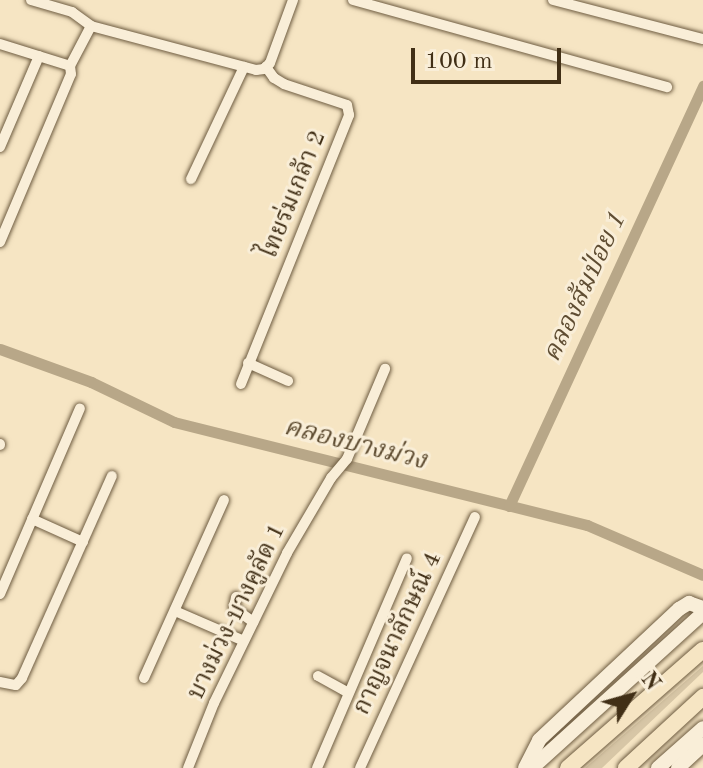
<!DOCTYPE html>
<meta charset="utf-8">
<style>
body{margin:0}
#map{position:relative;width:703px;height:768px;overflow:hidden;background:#f6e5c3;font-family:"Old Standard TT","Noto Serif Thai",serif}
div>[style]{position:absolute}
.green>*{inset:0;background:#d7c6a6}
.canal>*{height:11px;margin:-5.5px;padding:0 5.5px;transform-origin:5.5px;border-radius:5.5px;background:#b8a788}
.roads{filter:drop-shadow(0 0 2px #6e5c41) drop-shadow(0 0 2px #6e5c41)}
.minor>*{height:10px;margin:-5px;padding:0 5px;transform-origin:5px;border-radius:5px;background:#f9eed8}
.secondary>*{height:14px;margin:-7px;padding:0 7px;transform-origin:7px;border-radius:7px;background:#f9eed8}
.trunk>*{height:16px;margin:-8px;padding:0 8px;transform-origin:8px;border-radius:8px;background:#f6e5c3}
span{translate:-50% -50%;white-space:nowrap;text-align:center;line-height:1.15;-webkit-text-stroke:6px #f9eed8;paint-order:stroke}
.street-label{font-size:24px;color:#412f16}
.water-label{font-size:26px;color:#5f4d32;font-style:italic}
.north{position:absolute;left:591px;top:656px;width:80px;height:80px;-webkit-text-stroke:6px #f9eed8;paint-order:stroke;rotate:53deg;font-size:22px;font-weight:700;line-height:32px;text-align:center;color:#412f16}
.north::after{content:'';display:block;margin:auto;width:28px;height:36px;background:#412f16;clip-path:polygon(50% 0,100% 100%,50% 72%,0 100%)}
.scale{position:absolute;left:411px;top:48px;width:150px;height:36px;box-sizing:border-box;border:4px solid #412f16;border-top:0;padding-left:10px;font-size:24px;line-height:28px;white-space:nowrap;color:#412f16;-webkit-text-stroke:6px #f9eed8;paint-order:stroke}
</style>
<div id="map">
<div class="green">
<i style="clip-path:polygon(703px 666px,703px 672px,602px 768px,585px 768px)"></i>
</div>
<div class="canal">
<i style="left:0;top:349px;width:97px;rotate:19.9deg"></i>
<i style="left:91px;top:382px;width:92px;rotate:25.7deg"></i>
<i style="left:174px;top:422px;width:426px;rotate:14deg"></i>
<i style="left:587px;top:525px;width:126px;rotate:23.3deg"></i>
<i style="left:509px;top:506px;width:463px;rotate:-65.2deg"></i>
</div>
<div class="roads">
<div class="minor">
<i style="left:31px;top:0;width:43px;rotate:16.3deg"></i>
<i style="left:72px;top:12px;width:24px;rotate:36deg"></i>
<i style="left:353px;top:0;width:326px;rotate:15.5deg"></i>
<i style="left:553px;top:0;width:155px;rotate:14.6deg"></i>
<i style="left:0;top:44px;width:73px;rotate:17.4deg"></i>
<i style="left:70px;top:66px;width:45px;rotate:-62.3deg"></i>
<i style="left:91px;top:26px;width:171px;rotate:14.9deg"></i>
<i style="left:256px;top:70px;width:8px;rotate:-7deg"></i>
<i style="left:264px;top:69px;width:8px;rotate:-45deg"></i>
<i style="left:270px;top:63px;width:67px;rotate:-69.9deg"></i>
<i style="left:0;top:147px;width:99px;rotate:-66.8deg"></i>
<i style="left:191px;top:179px;width:124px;rotate:-64.7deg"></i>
<i style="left:0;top:242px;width:182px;rotate:-67.1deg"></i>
<i style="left:71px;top:74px;width:8px;rotate:-97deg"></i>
<i style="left:248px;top:363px;width:44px;rotate:24.2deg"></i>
<i style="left:241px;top:384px;width:290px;rotate:-68.1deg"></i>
<i style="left:349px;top:115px;width:10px;rotate:-101deg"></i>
<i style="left:347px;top:105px;width:66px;rotate:-161.6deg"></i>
<i style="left:284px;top:84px;width:12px;rotate:-149deg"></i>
<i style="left:274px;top:78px;width:14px;rotate:-126deg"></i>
<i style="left:0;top:445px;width:1px;rotate:-90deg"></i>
<i style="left:32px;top:519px;width:56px;rotate:24.3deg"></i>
<i style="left:0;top:594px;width:202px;rotate:-66.7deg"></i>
<i style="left:236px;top:597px;width:11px;rotate:100deg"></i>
<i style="left:234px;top:608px;width:24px;rotate:36deg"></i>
<i style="left:175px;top:611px;width:75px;rotate:23.5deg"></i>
<i style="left:318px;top:676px;width:35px;rotate:29deg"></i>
<i style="left:144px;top:678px;width:195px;rotate:-65.8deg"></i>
<i style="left:0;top:682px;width:16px;rotate:11deg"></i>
<i style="left:16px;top:685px;width:9px;rotate:-49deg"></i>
<i style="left:22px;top:678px;width:221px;rotate:-66deg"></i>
<i style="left:188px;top:768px;width:70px;rotate:-68.2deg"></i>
<i style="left:214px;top:703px;width:167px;rotate:-64deg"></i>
<i style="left:287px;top:553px;width:87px;rotate:-59.6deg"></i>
<i style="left:331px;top:478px;width:25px;rotate:-50deg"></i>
<i style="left:347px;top:459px;width:98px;rotate:-67.1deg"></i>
<i style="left:317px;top:768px;width:228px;rotate:-66.8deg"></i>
<i style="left:360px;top:768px;width:276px;rotate:-65.4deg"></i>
</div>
<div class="secondary">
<i style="left:525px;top:768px;width:31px;rotate:-63deg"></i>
<i style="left:539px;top:740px;width:192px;rotate:-43.1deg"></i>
<i style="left:679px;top:609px;width:12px;rotate:-31deg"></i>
<i style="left:689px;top:603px;width:15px;rotate:20deg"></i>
<i style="left:532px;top:768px;width:231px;rotate:-42.2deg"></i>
<i style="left:658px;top:768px;width:60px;rotate:-41.6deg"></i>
<i style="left:678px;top:768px;width:34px;rotate:-43deg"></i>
</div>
<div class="trunk">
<i style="left:568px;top:768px;width:179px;rotate:-41.2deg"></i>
<i style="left:626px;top:768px;width:105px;rotate:-42.7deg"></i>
</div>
</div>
<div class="street-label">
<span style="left:295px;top:195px;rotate:-68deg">ไทยร่มเกล้า 2</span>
<span style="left:238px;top:612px;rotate:-64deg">บางม่วง-บางคูลัด 1</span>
<span style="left:399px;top:634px;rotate:-65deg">กาญจนาลักษณ์ 4</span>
</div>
<div class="water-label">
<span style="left:586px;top:287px;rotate:-65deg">คลองส้มป่อย 1</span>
<span style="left:355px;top:445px;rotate:14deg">คลองบางม่วง</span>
</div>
<div class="north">N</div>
<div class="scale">100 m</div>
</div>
